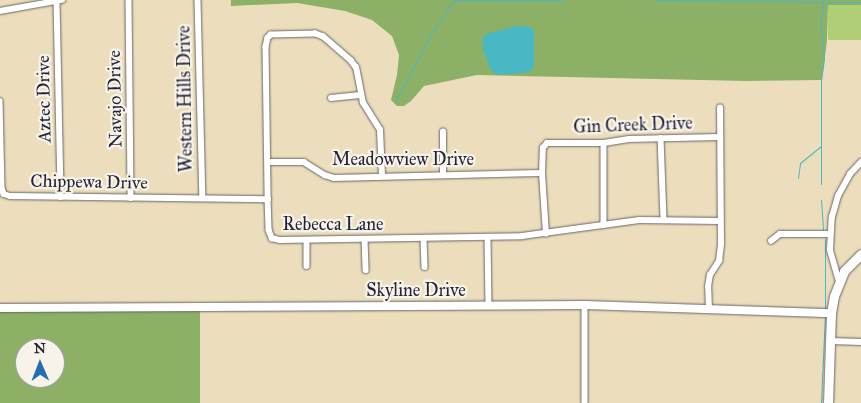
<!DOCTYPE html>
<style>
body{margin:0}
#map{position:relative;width:861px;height:403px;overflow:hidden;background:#ecdebc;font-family:"IM FELL Great Primer",serif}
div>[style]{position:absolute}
.green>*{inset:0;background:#b0ce75;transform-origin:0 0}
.forest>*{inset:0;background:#8cb166}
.water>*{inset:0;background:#4ab7c5}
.stream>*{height:1px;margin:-0.5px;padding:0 0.5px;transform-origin:0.5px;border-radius:0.5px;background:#4ab7c5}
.roads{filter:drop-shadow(0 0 1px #696468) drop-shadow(0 0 1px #696468)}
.minor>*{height:5.5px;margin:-2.75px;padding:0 2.75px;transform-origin:2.75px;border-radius:2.75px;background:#fff}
.tertiary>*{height:8px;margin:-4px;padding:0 4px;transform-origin:4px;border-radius:4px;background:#fff}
.secondary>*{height:9px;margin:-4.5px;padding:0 4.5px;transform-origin:4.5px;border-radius:4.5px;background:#fff}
span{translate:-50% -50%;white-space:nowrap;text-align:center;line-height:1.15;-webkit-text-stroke:4.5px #f7f3e8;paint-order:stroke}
.street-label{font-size:18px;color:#22223b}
.north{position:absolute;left:15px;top:338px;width:50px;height:50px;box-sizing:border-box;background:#f7f3e8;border:1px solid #a29fa3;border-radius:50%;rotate:359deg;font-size:14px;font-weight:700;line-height:20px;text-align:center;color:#22223b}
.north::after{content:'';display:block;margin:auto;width:18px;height:22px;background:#1f6fb2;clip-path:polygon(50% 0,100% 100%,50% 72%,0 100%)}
</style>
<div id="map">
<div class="green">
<i style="left:828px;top:5px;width:33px;height:35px"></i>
</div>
<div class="forest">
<i style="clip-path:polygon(231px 0,861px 0,861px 5px,828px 5px,827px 40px,822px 80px,747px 81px,477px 75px,424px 86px,411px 101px,404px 106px,397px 106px,391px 100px,397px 75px,399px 55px,392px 36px,372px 20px,345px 11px,297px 3px,231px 6px)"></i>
<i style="clip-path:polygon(evenodd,200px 310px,200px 403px,0 403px,0 311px,200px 310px,25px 348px,55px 348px,55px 378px,25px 378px,25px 348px)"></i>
</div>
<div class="water">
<i style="clip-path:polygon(517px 26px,531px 27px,534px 31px,534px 66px,531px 71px,524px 73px,498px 75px,491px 71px,483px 49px,482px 39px,486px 34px)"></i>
</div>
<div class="stream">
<i style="left:454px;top:0;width:109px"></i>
<i style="left:655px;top:0;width:206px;rotate:0.6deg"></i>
<i style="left:395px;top:102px;width:83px;rotate:-61.9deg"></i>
<i style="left:434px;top:29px;width:35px;rotate:-55deg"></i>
<i style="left:798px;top:178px;width:15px;rotate:-82deg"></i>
<i style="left:800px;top:163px;width:27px;rotate:-39deg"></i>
<i style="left:821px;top:184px;width:104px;rotate:-90deg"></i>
<i style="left:821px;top:80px;width:21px;rotate:-82deg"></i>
<i style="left:824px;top:59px;width:37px;rotate:-95deg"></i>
<i style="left:821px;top:22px;width:19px;rotate:-84deg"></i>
<i style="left:821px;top:200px;width:31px;rotate:86deg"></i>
<i style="left:825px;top:308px;width:69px;rotate:-90deg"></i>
<i style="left:821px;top:403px;width:87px;rotate:-87.4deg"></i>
</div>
<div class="roads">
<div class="minor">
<i style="left:129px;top:0;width:198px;rotate:89.4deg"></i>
<i style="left:198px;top:0;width:198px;rotate:88.6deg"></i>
<i style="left:57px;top:1px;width:196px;rotate:88.8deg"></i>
<i style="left:0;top:11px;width:63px;rotate:-10.1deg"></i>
<i style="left:331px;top:98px;width:29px;rotate:-6deg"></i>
<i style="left:0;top:101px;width:87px;rotate:88.7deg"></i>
<i style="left:2px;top:188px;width:6px;rotate:72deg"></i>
<i style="left:4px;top:194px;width:6px;rotate:18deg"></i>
<i style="left:10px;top:196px;width:258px;rotate:0.7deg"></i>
<i style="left:661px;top:138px;width:82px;rotate:87.9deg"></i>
<i style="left:604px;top:143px;width:82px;rotate:90deg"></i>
<i style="left:268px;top:162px;width:36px"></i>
<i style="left:304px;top:162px;width:25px;rotate:32deg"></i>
<i style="left:325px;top:175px;width:9px;rotate:18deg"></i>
<i style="left:334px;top:178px;width:208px;rotate:-1.4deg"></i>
<i style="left:443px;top:175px;width:43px;rotate:-90deg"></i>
<i style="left:382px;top:176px;width:46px;rotate:-92.5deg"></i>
<i style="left:380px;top:130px;width:32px;rotate:-122deg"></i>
<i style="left:363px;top:103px;width:36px;rotate:-101deg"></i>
<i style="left:356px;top:68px;width:9px;rotate:-126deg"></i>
<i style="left:351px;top:61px;width:37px;rotate:-139deg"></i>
<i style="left:323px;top:37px;width:8px;rotate:-157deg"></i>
<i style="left:316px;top:34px;width:45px;rotate:178.7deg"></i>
<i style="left:271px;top:35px;width:4px;rotate:135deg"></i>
<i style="left:268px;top:38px;width:9px;rotate:103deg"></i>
<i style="left:266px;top:47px;width:152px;rotate:89.2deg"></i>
<i style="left:268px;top:199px;width:31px;rotate:88deg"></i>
<i style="left:269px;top:230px;width:9px;rotate:69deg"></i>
<i style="left:272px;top:238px;width:8px;rotate:14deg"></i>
<i style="left:280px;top:240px;width:242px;rotate:-0.9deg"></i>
<i style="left:522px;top:236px;width:118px;rotate:-7.8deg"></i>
<i style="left:639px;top:220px;width:81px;rotate:0.7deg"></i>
<i style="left:546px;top:234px;width:61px;rotate:-93.8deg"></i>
<i style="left:542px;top:173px;width:25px;rotate:-88deg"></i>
<i style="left:543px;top:148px;width:6px;rotate:-51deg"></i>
<i style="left:547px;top:143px;width:57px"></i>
<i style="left:604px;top:143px;width:25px;rotate:-9deg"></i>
<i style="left:629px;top:139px;width:91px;rotate:-1.3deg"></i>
<i style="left:488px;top:237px;width:68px;rotate:89.2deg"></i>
<i style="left:365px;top:239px;width:31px;rotate:88deg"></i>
<i style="left:424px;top:239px;width:28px;rotate:88deg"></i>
<i style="left:307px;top:240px;width:26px;rotate:90deg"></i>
<i style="left:771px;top:241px;width:11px;rotate:-38deg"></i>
<i style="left:780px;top:234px;width:50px"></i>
<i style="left:839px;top:282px;width:33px;rotate:-106deg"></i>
<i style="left:830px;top:250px;width:33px;rotate:-87deg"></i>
<i style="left:832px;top:217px;width:22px;rotate:-74deg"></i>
<i style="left:838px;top:196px;width:25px;rotate:-61deg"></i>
<i style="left:850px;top:174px;width:16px;rotate:-47deg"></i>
<i style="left:585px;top:305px;width:98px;rotate:90deg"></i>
<i style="left:709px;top:310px;width:23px;rotate:-92deg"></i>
<i style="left:708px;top:287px;width:12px;rotate:-81deg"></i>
<i style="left:710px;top:275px;width:17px;rotate:-57deg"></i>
<i style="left:719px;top:261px;width:16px;rotate:-83deg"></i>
<i style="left:721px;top:245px;width:137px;rotate:-90.4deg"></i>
<i style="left:830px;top:341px;width:31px;rotate:2deg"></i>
</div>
<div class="tertiary">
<i style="left:0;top:308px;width:585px;rotate:-0.29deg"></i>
<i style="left:585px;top:305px;width:246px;rotate:1.9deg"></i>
</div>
<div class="secondary">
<i style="left:828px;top:403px;width:90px;rotate:-88.1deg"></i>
<i style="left:831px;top:313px;width:17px;rotate:-80deg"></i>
<i style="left:834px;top:296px;width:27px;rotate:-68deg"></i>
<i style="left:844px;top:271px;width:24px;rotate:-45deg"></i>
</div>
</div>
<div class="street-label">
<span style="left:44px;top:99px;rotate:-91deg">Aztec Drive</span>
<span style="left:115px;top:99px;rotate:-91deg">Navajo Drive</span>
<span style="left:185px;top:99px;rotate:-91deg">Western Hills Drive</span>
<span style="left:633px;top:125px;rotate:-2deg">Gin Creek Drive</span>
<span style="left:403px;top:159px">Meadowview Drive</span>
<span style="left:89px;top:182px;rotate:1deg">Chippewa Drive</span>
<span style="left:333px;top:224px">Rebecca Lane</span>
<span style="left:416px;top:290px">Skyline Drive</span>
</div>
<div class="north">N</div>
</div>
